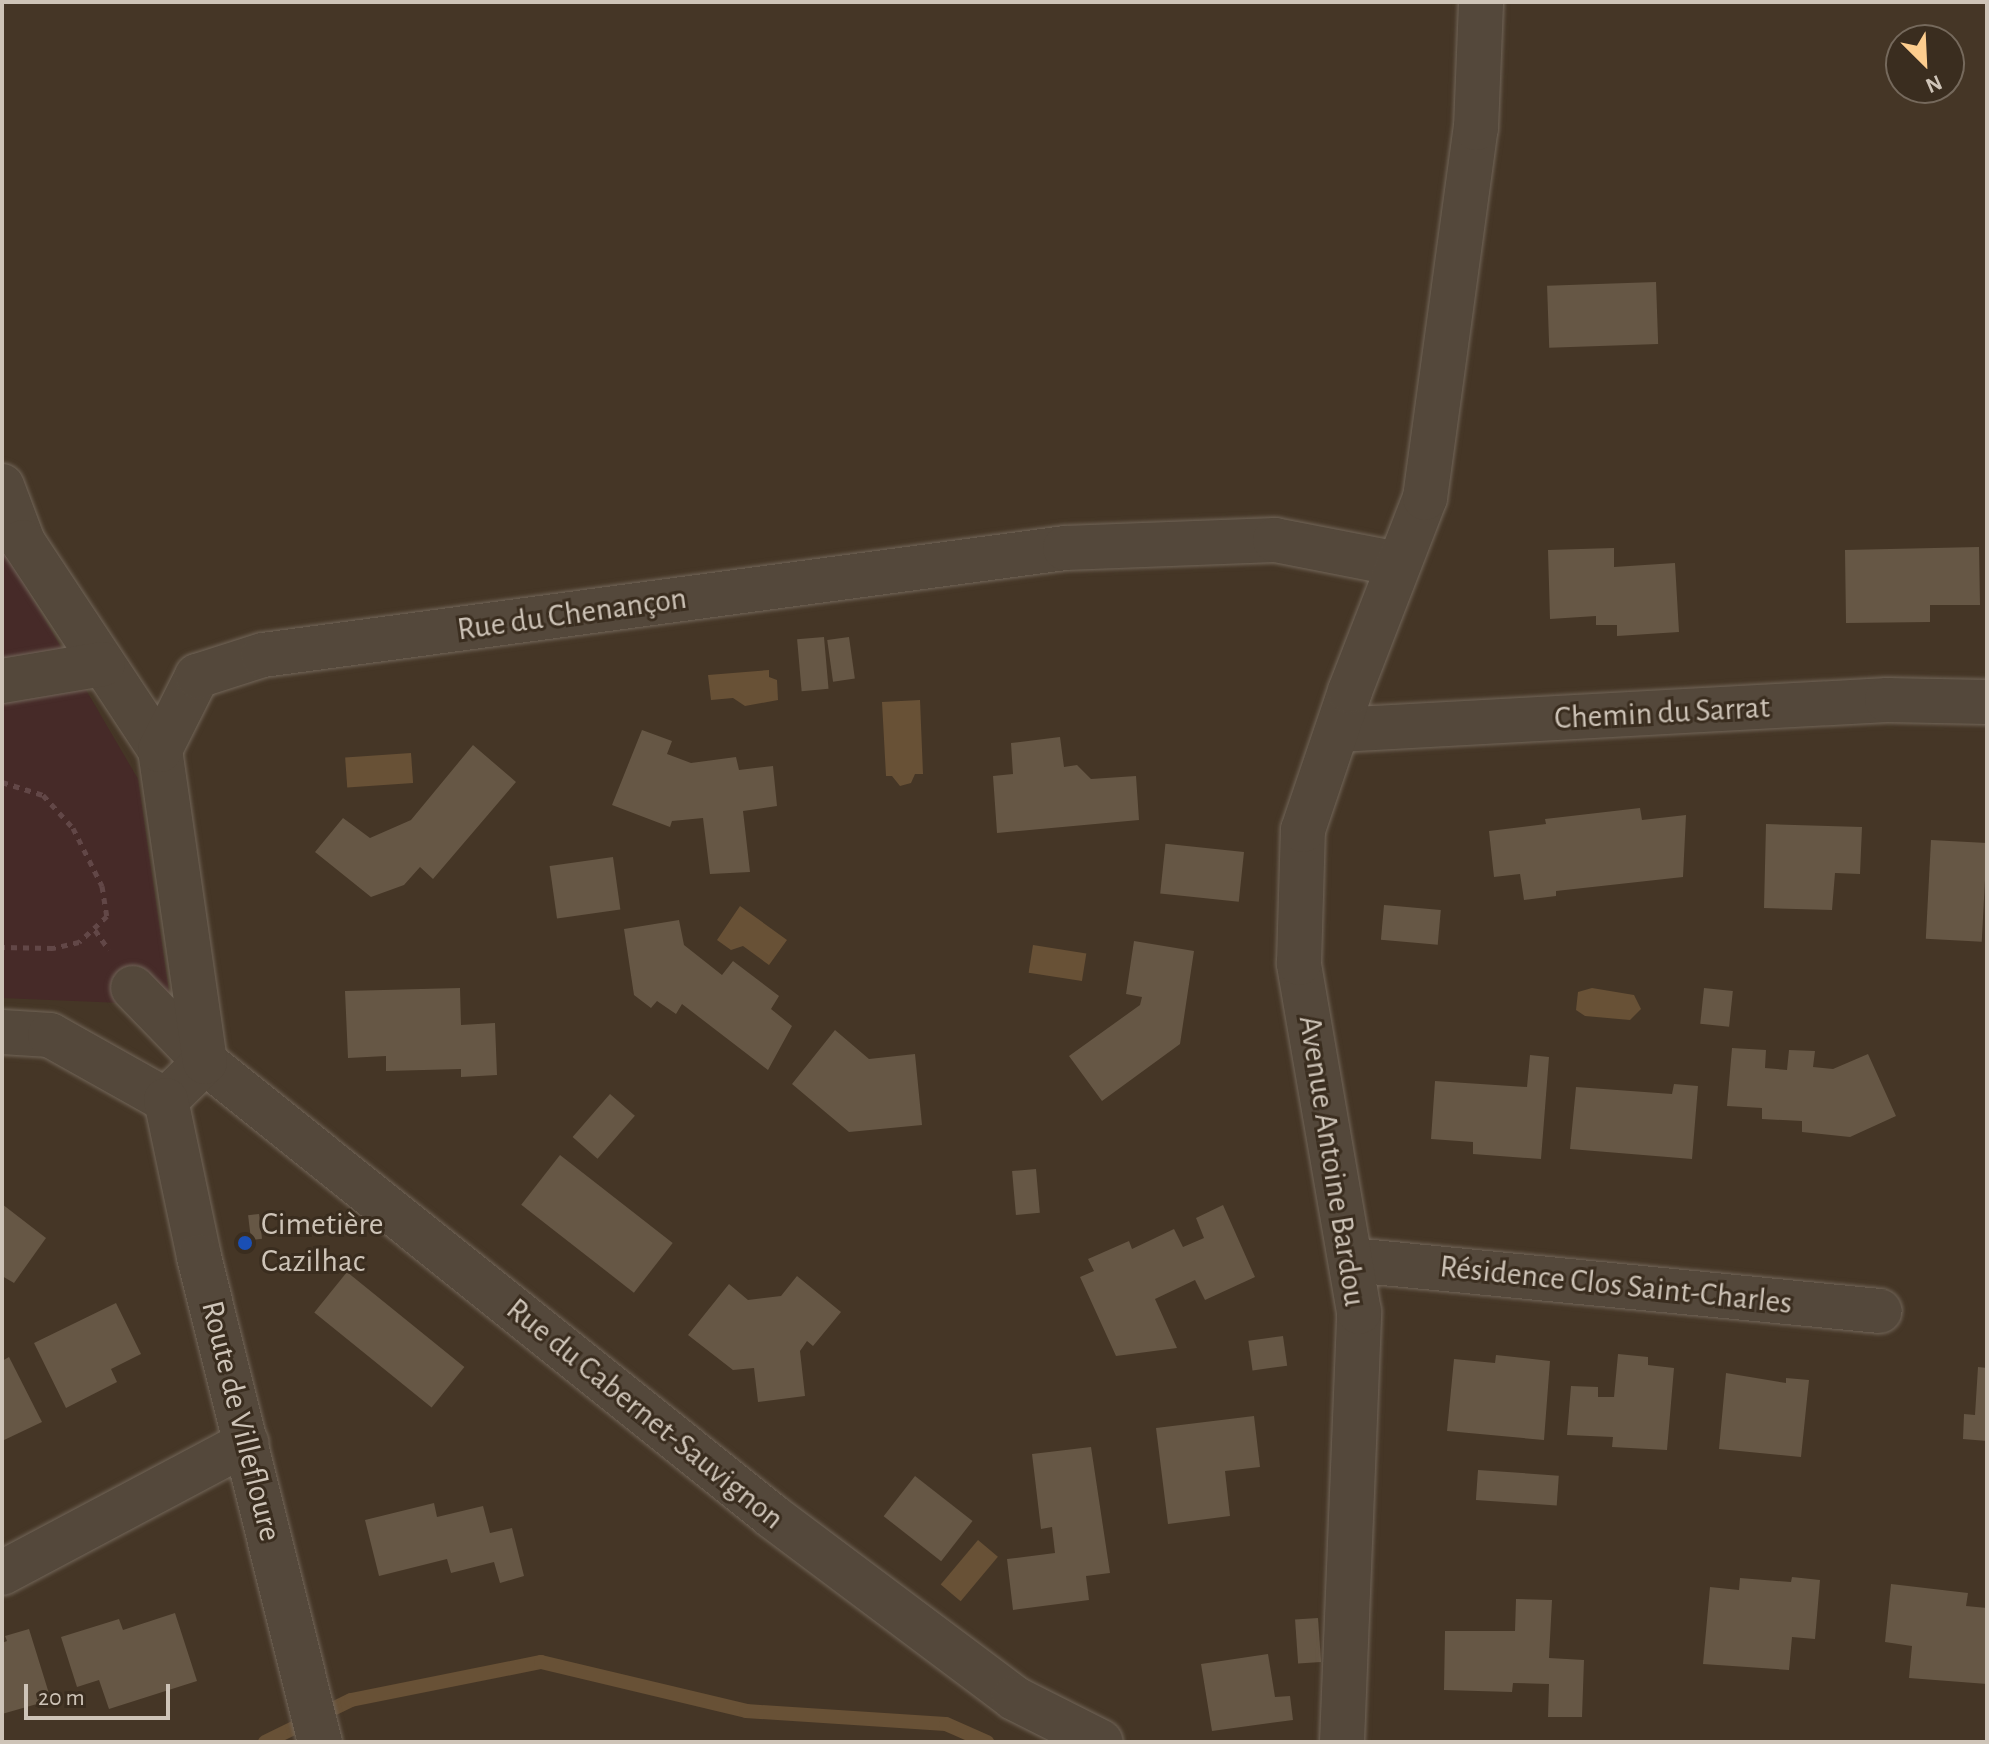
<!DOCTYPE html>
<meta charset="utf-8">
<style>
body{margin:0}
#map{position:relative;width:1989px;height:1744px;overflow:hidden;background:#453626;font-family:"Alegreya Sans",sans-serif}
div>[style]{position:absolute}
.green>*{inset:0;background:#462a28}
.water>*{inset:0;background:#685136;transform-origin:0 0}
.stream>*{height:14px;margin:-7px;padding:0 7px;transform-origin:7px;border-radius:7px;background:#685136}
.building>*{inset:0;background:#665745;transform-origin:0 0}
.path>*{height:5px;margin-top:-2.5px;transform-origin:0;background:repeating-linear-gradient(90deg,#624747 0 6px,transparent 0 12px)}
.roads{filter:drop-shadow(0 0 2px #726659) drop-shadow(0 0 2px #726659)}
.minor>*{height:44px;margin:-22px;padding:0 22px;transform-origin:22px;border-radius:22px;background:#54483b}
.dots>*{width:22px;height:22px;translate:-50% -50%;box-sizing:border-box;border:4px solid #3a2d1f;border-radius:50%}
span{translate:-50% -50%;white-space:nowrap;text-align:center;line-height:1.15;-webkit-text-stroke:6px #3a2d1f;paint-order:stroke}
.street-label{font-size:32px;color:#cec4b8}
.poi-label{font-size:32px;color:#cec4b8}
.left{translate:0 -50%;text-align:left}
.frame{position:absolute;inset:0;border:4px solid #cec4b8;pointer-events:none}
.north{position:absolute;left:1885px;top:24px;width:80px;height:80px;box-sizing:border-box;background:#3a2d1f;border:2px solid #75695c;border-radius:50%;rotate:156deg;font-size:22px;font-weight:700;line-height:32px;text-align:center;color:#cec4b8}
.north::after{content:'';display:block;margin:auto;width:28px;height:36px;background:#fdcd8e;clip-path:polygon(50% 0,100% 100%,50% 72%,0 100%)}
.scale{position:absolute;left:24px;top:1684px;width:146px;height:36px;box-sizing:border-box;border:4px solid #cec4b8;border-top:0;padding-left:10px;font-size:24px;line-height:28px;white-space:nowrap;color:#cec4b8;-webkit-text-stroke:6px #3a2d1f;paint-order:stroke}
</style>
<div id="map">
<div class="green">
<i style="clip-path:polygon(2px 546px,138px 779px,171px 1005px,2px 998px)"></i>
</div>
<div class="water">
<i style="clip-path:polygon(769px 670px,769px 677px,777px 680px,778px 700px,745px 706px,733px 698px,711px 700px,708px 675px)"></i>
<i style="clip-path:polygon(920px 700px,923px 774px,915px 774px,911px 783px,900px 786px,892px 776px,886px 776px,882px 702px)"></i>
<i style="left:411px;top:753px;width:30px;height:66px;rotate:86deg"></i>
<i style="clip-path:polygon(740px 906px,787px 940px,769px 965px,743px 946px,731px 950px,717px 940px)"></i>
<i style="left:1033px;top:945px;width:54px;height:28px;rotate:9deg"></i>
<i style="clip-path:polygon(1592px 988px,1634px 995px,1641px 1009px,1630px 1020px,1585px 1016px,1576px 1010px,1578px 992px)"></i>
<i style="left:978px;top:1540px;width:26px;height:58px;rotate:40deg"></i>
</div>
<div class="stream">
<i style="left:265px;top:1742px;width:96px;rotate:-26deg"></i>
<i style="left:351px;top:1700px;width:194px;rotate:-11.3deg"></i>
<i style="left:541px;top:1662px;width:211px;rotate:13.4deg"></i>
<i style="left:746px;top:1711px;width:200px;rotate:3.7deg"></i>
<i style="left:946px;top:1724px;width:45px;rotate:23.7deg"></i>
</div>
<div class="building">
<i style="left:1656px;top:282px;width:62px;height:109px;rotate:88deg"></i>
<i style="clip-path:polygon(1979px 547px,1980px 605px,1930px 605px,1930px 622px,1846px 623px,1845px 550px)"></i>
<i style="clip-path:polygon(1614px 548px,1614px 567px,1675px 563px,1679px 632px,1617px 636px,1617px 625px,1596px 625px,1596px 616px,1550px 619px,1548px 550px)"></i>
<i style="left:824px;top:637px;width:52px;height:27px;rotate:85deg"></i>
<i style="left:849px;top:637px;width:42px;height:22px;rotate:82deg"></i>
<i style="clip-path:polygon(642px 730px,672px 741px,667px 754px,691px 763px,736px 757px,739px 770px,773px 766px,777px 806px,743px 811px,750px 872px,710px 874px,703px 818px,672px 821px,670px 827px,612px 805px)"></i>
<i style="clip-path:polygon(1060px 737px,1064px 767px,1077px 765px,1091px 779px,1136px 776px,1139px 820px,997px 833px,993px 776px,1013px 774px,1011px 743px)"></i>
<i style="clip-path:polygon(473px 745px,516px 782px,433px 879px,420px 867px,404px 885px,371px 897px,315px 852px,343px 818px,370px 838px,411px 820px)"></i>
<i style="clip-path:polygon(1640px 808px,1642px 820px,1686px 815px,1683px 877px,1556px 891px,1556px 896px,1524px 900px,1520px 874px,1494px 877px,1489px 831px,1546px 824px,1545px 819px)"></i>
<i style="clip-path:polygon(1766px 824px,1862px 827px,1860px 874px,1835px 873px,1832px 910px,1764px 908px)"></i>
<i style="left:1931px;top:840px;width:56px;height:99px;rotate:3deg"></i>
<i style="left:1244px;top:852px;width:50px;height:79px;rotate:96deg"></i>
<i style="left:613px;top:857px;width:53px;height:64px;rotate:82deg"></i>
<i style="left:1384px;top:905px;width:57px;height:35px;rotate:5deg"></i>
<i style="clip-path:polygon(679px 920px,684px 945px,722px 975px,733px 961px,779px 996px,771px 1009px,792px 1026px,768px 1070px,682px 1004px,676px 1014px,657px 1001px,651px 1008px,634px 995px,624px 929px)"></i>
<i style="clip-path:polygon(1134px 941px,1194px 951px,1180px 1044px,1102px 1101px,1069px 1056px,1140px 1005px,1142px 997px,1126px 994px)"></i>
<i style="clip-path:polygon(460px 988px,461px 1025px,495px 1023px,497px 1075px,461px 1077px,461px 1069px,386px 1071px,386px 1056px,348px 1058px,345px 991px)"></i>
<i style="left:1704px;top:988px;width:29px;height:36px;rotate:6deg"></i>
<i style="clip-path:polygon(835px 1030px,869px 1059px,915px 1054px,922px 1125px,849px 1132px,792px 1084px)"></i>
<i style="clip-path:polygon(1732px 1048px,1766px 1050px,1765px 1068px,1787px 1070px,1789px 1050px,1815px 1051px,1813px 1067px,1833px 1069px,1868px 1054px,1896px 1116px,1850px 1137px,1802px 1132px,1802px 1121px,1762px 1119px,1762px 1108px,1727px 1106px)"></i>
<i style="clip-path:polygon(1530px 1055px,1549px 1057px,1541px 1159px,1473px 1154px,1473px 1142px,1431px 1139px,1435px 1081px,1527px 1087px)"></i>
<i style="clip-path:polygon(1674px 1084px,1698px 1086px,1692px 1159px,1570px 1149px,1576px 1087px,1672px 1094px)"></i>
<i style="left:610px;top:1094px;width:33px;height:57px;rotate:41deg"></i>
<i style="left:560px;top:1155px;width:143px;height:63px;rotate:38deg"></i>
<i style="left:1036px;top:1169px;width:44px;height:24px;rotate:85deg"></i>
<i style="clip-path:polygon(2px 1204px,46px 1238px,14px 1283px,2px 1276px)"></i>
<i style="clip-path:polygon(1223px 1205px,1255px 1277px,1205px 1300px,1195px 1280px,1155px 1299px,1177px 1348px,1116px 1356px,1080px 1277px,1094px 1271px,1088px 1259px,1129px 1241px,1132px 1249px,1174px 1229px,1183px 1247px,1204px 1238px,1196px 1218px)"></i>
<i style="left:259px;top:1214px;width:25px;height:11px;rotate:83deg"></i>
<i style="left:347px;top:1272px;width:151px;height:52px;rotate:39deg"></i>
<i style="clip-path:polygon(797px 1276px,841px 1312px,813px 1346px,807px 1341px,800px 1351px,805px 1396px,758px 1402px,754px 1368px,733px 1370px,688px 1335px,729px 1284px,748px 1300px,781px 1296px)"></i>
<i style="clip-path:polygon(116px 1303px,141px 1354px,111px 1369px,117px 1382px,66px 1408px,34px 1343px)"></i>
<i style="left:1283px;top:1336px;width:30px;height:35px;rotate:82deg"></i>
<i style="clip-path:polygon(1618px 1354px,1648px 1357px,1648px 1365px,1674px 1368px,1667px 1450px,1612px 1447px,1613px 1437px,1567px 1435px,1571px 1386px,1598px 1387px,1598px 1397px,1614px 1397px)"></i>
<i style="clip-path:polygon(1496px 1355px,1550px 1361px,1544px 1440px,1447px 1431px,1454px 1359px,1495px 1363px)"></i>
<i style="clip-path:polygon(9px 1357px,42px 1422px,2px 1441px,2px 1361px)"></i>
<i style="clip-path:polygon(1978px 1367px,1987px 1368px,1987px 1441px,1963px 1439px,1964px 1414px,1975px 1415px)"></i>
<i style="clip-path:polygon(1726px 1373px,1786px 1383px,1786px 1378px,1809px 1380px,1801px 1457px,1719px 1449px)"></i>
<i style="clip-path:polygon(1254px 1416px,1260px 1467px,1225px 1471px,1230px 1516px,1168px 1524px,1156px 1428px)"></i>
<i style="clip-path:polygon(1091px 1447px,1110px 1573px,1086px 1576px,1089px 1600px,1013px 1610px,1007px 1559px,1055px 1553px,1052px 1527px,1041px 1529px,1032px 1454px)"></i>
<i style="left:1478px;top:1470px;width:81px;height:30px;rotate:4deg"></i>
<i style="left:915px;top:1476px;width:73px;height:51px;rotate:38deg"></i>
<i style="clip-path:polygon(434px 1503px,437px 1517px,483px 1506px,490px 1533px,512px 1528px,524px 1576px,500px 1583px,494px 1562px,451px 1573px,447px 1559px,379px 1576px,365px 1520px)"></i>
<i style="clip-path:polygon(1792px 1577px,1820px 1580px,1815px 1639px,1792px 1637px,1789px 1670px,1703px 1664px,1710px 1587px,1739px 1590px,1740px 1578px,1791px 1582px)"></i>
<i style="clip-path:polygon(1891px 1584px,1968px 1593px,1966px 1606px,1987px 1608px,1987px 1684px,1909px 1678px,1912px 1646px,1885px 1642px)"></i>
<i style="clip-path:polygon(1516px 1599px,1552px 1600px,1549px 1658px,1584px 1660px,1582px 1717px,1548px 1717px,1549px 1684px,1513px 1683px,1512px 1692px,1444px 1690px,1445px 1631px,1515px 1631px)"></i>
<i style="clip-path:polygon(175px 1613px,197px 1681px,109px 1709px,99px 1680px,77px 1687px,61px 1637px,119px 1619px,123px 1630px)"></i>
<i style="left:1318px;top:1618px;width:44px;height:23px;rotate:86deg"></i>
<i style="clip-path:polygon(29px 1629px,51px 1700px,2px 1714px,2px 1643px,7px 1641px,5px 1636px)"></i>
<i style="clip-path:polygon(1268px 1654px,1275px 1697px,1290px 1696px,1293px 1720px,1212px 1731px,1201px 1664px)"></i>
</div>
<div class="path">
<i style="left:2px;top:782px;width:43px;rotate:17.6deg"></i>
<i style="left:43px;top:795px;width:45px;rotate:47.7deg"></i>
<i style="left:73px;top:828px;width:65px;rotate:63.4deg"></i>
<i style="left:102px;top:886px;width:30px;rotate:81deg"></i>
<i style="left:107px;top:916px;width:38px;rotate:137deg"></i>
<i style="left:79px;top:942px;width:27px;rotate:167deg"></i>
<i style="left:53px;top:948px;width:51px;rotate:-178.9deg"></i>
<i style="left:95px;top:930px;width:24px;rotate:55deg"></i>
</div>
<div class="roads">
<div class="minor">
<i style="left:2px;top:486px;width:60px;rotate:69.4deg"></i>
<i style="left:23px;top:542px;width:249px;rotate:56.6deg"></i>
<i style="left:2px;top:681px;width:102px;rotate:-9.6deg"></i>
<i style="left:1338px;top:730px;width:550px;rotate:-3.13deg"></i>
<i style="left:1887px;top:700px;width:100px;rotate:1.1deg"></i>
<i style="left:133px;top:988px;width:103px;rotate:45.8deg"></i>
<i style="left:205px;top:1062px;width:726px;rotate:38.68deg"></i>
<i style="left:772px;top:1516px;width:303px;rotate:36.9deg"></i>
<i style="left:1014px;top:1698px;width:97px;rotate:26.8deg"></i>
<i style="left:2px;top:1032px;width:48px;rotate:3.6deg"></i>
<i style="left:50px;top:1035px;width:133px;rotate:29.3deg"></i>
<i style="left:166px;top:1100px;width:54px;rotate:-44.3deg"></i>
<i style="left:205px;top:1062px;width:315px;rotate:-98.2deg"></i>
<i style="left:160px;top:750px;width:83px;rotate:-63.4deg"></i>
<i style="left:197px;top:676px;width:69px;rotate:-17.7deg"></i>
<i style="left:263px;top:655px;width:809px;rotate:-7.6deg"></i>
<i style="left:1065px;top:548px;width:210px;rotate:-2.2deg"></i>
<i style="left:1275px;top:540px;width:126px;rotate:11deg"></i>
<i style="left:166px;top:1100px;width:160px;rotate:78.1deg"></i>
<i style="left:199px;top:1257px;width:500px;rotate:76deg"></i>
<i style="left:1352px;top:1260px;width:530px;rotate:5.52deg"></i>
<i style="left:2px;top:1573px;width:277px;rotate:-28deg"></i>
<i style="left:1342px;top:1742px;width:430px;rotate:-87.7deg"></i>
<i style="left:1359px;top:1312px;width:354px;rotate:-99.8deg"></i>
<i style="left:1299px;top:963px;width:133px;rotate:-88.3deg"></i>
<i style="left:1303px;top:830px;width:147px;rotate:-71.3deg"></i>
<i style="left:1350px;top:691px;width:207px;rotate:-68.8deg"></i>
<i style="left:1425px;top:498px;width:373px;rotate:-82.2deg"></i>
<i style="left:1476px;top:128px;width:126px;rotate:-87.7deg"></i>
</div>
</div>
<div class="dots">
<i style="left:245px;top:1243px;background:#1a4fb4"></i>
</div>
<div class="street-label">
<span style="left:572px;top:614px;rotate:-8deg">Rue du Chenançon</span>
<span style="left:1662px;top:713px;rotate:-3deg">Chemin du Sarrat</span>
<span style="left:1332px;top:1161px;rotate:81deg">Avenue Antoine Bardou</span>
<span style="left:1616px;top:1285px;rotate:6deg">Résidence Clos Saint-Charles</span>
<span style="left:645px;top:1414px;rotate:39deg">Rue du Cabernet-Sauvignon</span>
<span style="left:241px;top:1421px;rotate:76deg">Route de Villefloure</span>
</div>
<div class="poi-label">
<span class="left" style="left:261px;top:1243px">Cimetière<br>Cazilhac</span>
</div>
<div class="frame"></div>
<div class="north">N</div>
<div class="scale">20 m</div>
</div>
